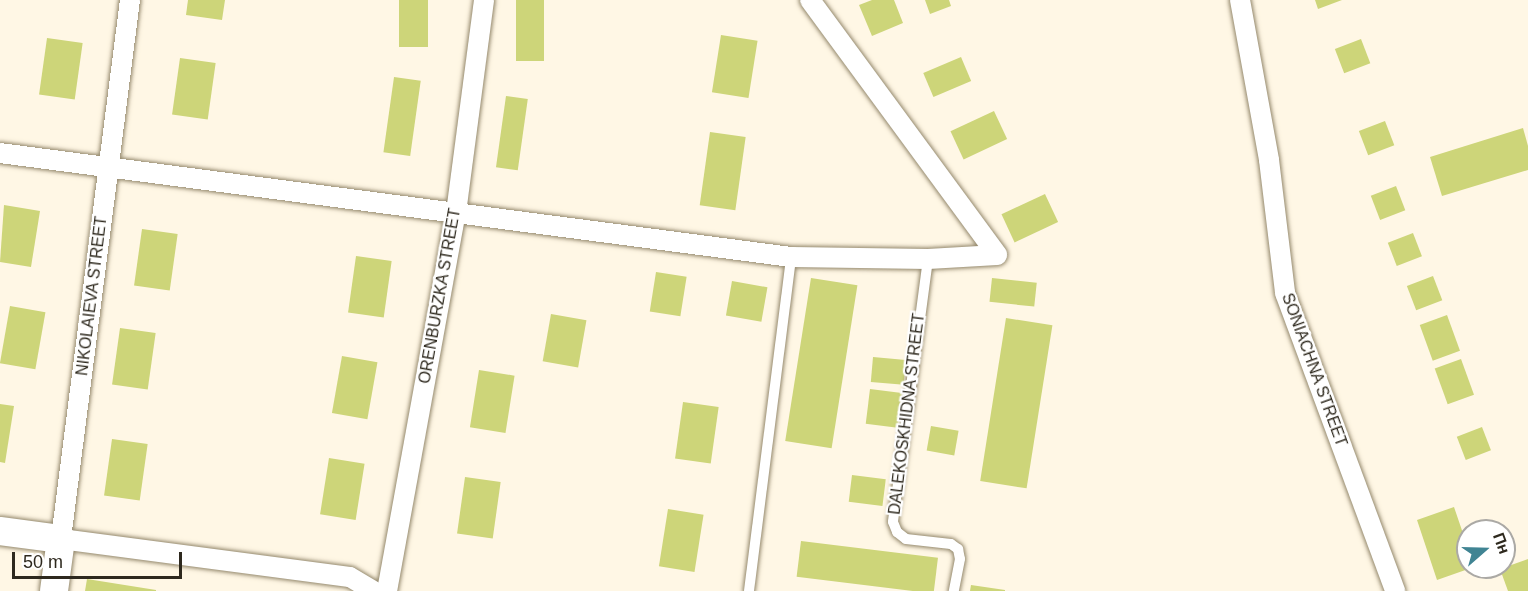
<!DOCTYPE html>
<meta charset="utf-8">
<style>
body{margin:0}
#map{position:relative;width:1528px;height:591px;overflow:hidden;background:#fff7e5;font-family:Arial,sans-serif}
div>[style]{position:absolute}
.building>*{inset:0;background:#cdd579;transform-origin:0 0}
.roads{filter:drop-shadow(0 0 2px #95896d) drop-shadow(0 0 2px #95896d)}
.lane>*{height:10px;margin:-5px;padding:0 5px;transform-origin:5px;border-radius:5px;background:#fff}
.street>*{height:20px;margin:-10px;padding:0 10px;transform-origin:10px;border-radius:10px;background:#fff}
.secondary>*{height:28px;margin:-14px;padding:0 14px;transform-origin:14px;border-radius:14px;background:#fff}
span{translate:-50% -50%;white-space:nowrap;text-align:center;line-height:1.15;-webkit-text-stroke:4.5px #fff;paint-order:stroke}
.street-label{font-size:16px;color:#2e291e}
.north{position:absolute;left:1456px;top:519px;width:60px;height:60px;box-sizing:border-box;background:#fff;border:2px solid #aba9a5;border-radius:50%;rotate:70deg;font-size:16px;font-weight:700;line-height:24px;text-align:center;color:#2e291e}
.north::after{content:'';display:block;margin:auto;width:21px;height:27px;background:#408493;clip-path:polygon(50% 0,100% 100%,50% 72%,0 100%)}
.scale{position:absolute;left:12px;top:552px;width:170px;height:27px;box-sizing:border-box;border:3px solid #2e291e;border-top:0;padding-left:8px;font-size:18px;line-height:21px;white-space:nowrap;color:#2e291e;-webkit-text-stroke:4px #fff;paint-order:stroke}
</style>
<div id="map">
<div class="building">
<i style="clip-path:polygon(188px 0,225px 0,222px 20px,186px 15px)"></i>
<i style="left:399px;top:0;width:29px;height:47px"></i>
<i style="left:516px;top:0;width:28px;height:61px"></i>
<i style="clip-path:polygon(872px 0,894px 0,903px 23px,872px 36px,859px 5px)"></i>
<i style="clip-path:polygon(925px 0,949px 0,951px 6px,930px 14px)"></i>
<i style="clip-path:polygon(1315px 0,1342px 0,1318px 9px)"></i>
<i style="left:721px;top:35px;width:37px;height:58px;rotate:9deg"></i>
<i style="left:47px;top:38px;width:36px;height:57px;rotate:8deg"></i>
<i style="left:1361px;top:39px;width:26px;height:28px;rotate:69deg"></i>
<i style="left:961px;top:57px;width:26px;height:41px;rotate:67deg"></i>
<i style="left:180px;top:58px;width:36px;height:57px;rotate:8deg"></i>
<i style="left:394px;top:77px;width:27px;height:76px;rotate:8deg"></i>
<i style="left:506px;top:96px;width:22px;height:72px;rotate:8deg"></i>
<i style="left:994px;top:111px;width:31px;height:48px;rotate:65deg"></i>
<i style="left:1385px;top:121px;width:26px;height:28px;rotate:69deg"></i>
<i style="clip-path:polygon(1523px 128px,1528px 146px,1528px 170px,1442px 196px,1430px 157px)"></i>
<i style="left:710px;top:132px;width:36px;height:74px;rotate:8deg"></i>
<i style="left:1396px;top:186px;width:26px;height:27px;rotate:69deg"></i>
<i style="left:1045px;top:194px;width:31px;height:48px;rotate:65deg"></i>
<i style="clip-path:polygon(4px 205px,40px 211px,31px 267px,0 262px)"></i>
<i style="left:142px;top:229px;width:36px;height:57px;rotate:8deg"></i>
<i style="left:1413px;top:233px;width:25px;height:27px;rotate:69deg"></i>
<i style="left:356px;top:256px;width:36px;height:57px;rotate:8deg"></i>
<i style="left:656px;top:272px;width:31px;height:40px;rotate:9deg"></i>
<i style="left:1433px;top:276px;width:26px;height:28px;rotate:69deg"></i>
<i style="left:811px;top:278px;width:47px;height:165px;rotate:9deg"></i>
<i style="left:992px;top:278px;width:45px;height:24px;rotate:6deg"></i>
<i style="left:732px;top:281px;width:36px;height:35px;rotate:10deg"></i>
<i style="left:10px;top:306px;width:36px;height:58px;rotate:10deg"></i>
<i style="left:551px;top:314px;width:36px;height:48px;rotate:10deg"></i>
<i style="left:1447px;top:315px;width:38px;height:29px;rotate:70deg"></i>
<i style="left:1006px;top:318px;width:47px;height:165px;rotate:9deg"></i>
<i style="left:120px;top:328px;width:36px;height:57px;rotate:8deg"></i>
<i style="left:342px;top:356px;width:36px;height:58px;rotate:10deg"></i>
<i style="left:873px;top:357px;width:33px;height:25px;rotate:5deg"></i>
<i style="left:1461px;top:359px;width:38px;height:28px;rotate:70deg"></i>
<i style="left:479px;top:370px;width:36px;height:58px;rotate:9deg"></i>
<i style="left:870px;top:389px;width:32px;height:35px;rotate:7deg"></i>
<i style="left:683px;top:402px;width:36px;height:57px;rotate:8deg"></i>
<i style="clip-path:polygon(0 404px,14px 406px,5px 463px,0 462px)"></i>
<i style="left:931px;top:426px;width:28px;height:25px;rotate:10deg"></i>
<i style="left:1482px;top:427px;width:25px;height:27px;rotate:69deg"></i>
<i style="left:112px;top:439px;width:36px;height:57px;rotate:8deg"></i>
<i style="left:329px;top:458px;width:36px;height:57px;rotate:9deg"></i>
<i style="left:852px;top:475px;width:34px;height:27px;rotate:7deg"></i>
<i style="left:465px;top:477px;width:36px;height:57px;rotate:8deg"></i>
<i style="clip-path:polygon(1454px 507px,1468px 548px,1468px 567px,1474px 567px,1437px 580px,1417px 520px)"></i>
<i style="left:668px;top:509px;width:36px;height:58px;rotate:9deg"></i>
<i style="left:801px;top:541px;width:138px;height:36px;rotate:7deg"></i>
<i style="clip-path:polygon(1528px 559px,1528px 591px,1508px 591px,1500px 569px)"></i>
<i style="clip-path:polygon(87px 579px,156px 590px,156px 591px,85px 591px)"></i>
<i style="clip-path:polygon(971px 585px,1005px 590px,1005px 591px,970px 591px)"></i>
</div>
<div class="roads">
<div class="lane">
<i style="left:928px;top:259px;width:265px;rotate:97.6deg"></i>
<i style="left:893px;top:522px;width:11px;rotate:68deg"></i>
<i style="left:897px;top:532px;width:11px;rotate:38deg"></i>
<i style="left:906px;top:539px;width:45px;rotate:6.3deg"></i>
<i style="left:951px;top:544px;width:9px;rotate:36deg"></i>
<i style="left:958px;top:549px;width:10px;rotate:79deg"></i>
<i style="left:960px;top:559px;width:33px;rotate:101deg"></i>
<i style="left:749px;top:591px;width:337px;rotate:-82.8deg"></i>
</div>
<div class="street">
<i style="left:130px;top:0;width:543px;rotate:97.3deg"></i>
<i style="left:61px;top:539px;width:291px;rotate:7.5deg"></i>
<i style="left:350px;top:577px;width:27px;rotate:31deg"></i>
<i style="left:810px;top:0;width:316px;rotate:53.7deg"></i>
<i style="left:1240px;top:0;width:163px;rotate:79.7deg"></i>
<i style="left:1269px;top:160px;width:134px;rotate:83.1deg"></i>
<i style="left:1285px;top:293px;width:318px;rotate:69.7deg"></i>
<i style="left:0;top:153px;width:798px;rotate:7.49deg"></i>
<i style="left:791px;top:257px;width:137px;rotate:0.8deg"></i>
<i style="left:928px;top:259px;width:69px;rotate:-3.3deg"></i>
<i style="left:387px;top:591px;width:384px;rotate:-79.7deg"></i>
<i style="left:456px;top:213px;width:215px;rotate:-82.5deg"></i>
</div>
<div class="secondary">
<i style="left:0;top:531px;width:62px;rotate:7.5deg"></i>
<i style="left:61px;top:539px;width:52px;rotate:97.7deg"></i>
</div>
</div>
<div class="street-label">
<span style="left:92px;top:296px;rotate:-83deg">NIKOLAIEVA STREET</span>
<span style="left:440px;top:296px;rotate:-80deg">ORENBURZKA STREET</span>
<span style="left:1314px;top:370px;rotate:70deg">SONIACHNA STREET</span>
<span style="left:907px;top:414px;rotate:-83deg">DALEKOSKHIDNA STREET</span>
</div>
<div class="north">Пн</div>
<div class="scale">50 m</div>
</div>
